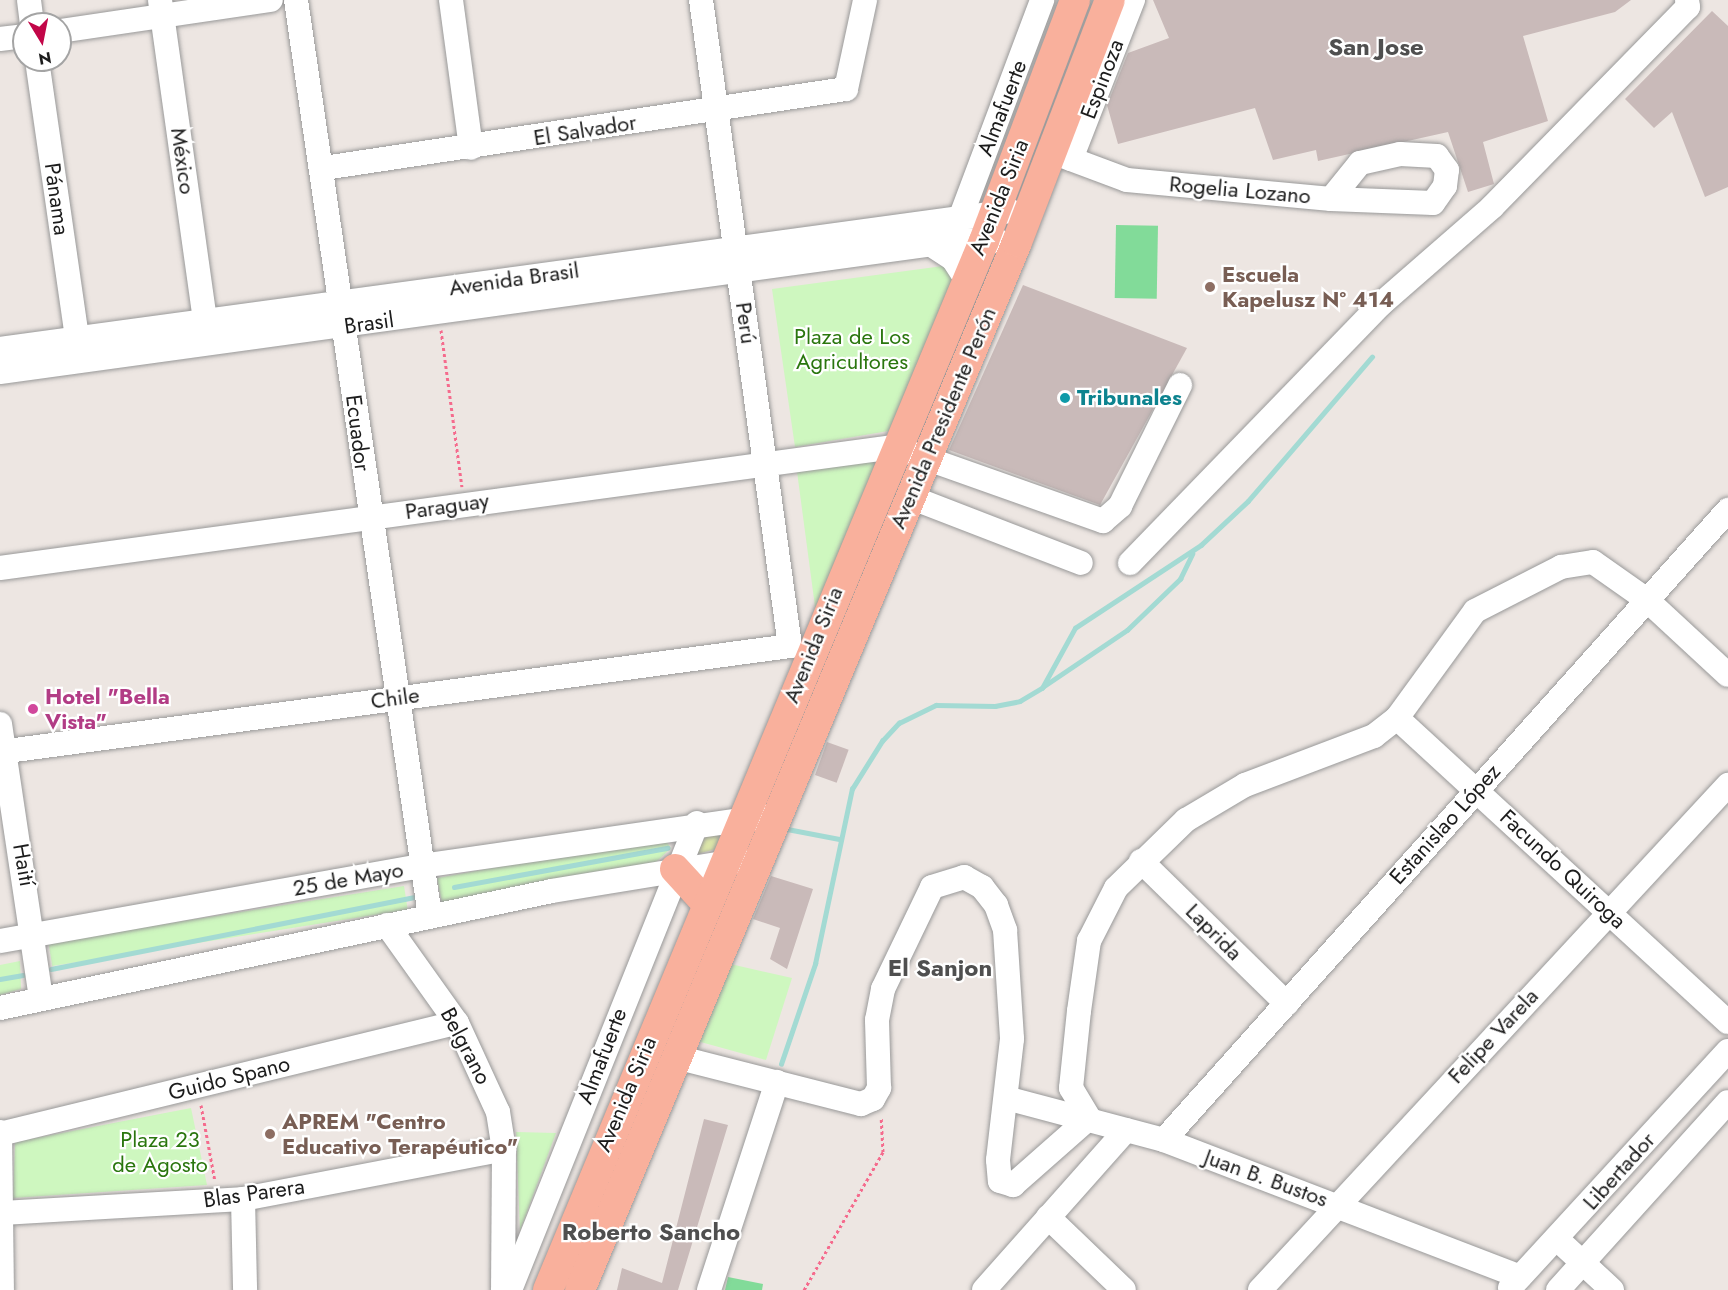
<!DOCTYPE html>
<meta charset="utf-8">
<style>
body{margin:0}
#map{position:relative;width:1728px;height:1290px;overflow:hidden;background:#ede6e2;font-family:Jost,sans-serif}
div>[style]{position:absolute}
.grass>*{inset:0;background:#dde7a9}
.park>*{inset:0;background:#cef7bf;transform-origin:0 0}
.pitch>*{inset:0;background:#82db99;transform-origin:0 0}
.stream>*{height:4.5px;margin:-2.25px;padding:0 2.25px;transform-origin:2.25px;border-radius:2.25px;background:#a3dad3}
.building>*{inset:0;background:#c9bab9;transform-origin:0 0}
.path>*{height:3px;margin-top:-1.5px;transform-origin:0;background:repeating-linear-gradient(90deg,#f56b8d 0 3px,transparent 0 6px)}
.roads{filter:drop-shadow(0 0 2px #999) drop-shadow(0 0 2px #999)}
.minor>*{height:24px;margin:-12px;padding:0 12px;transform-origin:12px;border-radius:12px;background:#fff}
.major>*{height:30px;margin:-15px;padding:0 15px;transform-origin:15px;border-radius:15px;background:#f9b09c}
.dots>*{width:16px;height:16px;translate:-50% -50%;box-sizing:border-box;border:3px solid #fff;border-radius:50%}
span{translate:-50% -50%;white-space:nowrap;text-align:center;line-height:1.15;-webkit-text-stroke:4.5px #fff;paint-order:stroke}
.street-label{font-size:22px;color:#1c1c1c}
.education-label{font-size:22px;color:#785e54;font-weight:700}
.left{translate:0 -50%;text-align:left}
.park-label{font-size:22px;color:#2a760e}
.culture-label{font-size:22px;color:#0d838f;font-weight:700}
.hotel-label{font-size:22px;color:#b23c85;font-weight:700}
.neighbourhood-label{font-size:24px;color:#4f4f4f;font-weight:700}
.north{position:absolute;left:12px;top:12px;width:60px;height:60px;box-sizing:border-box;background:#fff;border:2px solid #a4a4a4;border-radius:50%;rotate:170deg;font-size:16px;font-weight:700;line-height:24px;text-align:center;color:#1c1c1c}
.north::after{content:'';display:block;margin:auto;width:21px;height:27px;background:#c20648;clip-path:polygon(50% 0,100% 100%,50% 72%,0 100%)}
</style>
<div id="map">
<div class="grass">
<i style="clip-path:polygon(725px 826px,720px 848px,697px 854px,705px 837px)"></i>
</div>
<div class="park">
<i style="clip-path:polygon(943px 266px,957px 279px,894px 430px,795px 447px,772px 289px)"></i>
<i style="clip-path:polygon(882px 454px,816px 614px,796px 464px)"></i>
<i style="clip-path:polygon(663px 837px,671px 848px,654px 864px,442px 903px,437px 878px)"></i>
<i style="left:404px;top:886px;width:24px;height:360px;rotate:81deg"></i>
<i style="clip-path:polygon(20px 961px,21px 989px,0 995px,0 965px)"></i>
<i style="clip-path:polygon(726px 963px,792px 978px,766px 1060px,697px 1041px)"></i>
<i style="clip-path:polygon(191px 1108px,207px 1185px,13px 1198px,15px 1142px)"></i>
<i style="clip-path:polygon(516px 1132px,556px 1133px,520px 1231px)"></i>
</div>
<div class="pitch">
<i style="left:1116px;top:225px;width:42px;height:73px;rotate:1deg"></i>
<i style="clip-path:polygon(728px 1277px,763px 1284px,762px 1290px,725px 1290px)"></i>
</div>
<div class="stream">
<i style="left:1044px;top:686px;width:100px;rotate:-34deg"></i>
<i style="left:1127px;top:630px;width:74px;rotate:-43.9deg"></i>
<i style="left:1180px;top:579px;width:28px;rotate:-64deg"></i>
<i style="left:782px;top:828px;width:58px;rotate:10.9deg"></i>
<i style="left:454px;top:887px;width:217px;rotate:-10.4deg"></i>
<i style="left:51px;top:969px;width:369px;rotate:-11.2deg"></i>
<i style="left:0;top:979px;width:23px;rotate:-10deg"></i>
<i style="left:781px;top:1064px;width:106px;rotate:-71.2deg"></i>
<i style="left:815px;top:964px;width:179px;rotate:-78.1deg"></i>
<i style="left:852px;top:789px;width:57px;rotate:-58deg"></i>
<i style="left:882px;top:741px;width:25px;rotate:-47deg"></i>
<i style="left:899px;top:723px;width:41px;rotate:-25.9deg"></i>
<i style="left:936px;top:705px;width:59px;rotate:1deg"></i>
<i style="left:995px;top:706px;width:25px;rotate:-11deg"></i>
<i style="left:1020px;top:701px;width:26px;rotate:-31deg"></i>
<i style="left:1042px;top:688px;width:68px;rotate:-61.2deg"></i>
<i style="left:1075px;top:628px;width:151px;rotate:-33.4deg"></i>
<i style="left:1201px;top:545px;width:64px;rotate:-43.1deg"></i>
<i style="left:1248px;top:501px;width:190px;rotate:-49.3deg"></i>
</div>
<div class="building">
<i style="clip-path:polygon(1153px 0,1631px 0,1615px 12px,1523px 36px,1548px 121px,1483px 142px,1494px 184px,1468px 192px,1448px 132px,1318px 161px,1316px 150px,1273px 160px,1255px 108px,1118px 144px,1107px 105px,1128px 53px,1169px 38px)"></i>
<i style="clip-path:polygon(1712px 11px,1728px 26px,1728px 187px,1705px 197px,1672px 112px,1654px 128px,1625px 99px)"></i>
<i style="clip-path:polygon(1023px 285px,1187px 348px,1100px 505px,949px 450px)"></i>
<i style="left:827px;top:742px;width:23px;height:35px;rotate:20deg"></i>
<i style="clip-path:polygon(771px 876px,813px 889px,787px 969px,770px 959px,780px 928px,753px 919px)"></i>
<i style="clip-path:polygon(704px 1119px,728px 1125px,678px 1290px,617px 1290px,622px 1268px,662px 1283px)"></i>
</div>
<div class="path">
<i style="left:441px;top:330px;width:158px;rotate:82.4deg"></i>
<i style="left:201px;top:1105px;width:77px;rotate:79.6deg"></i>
<i style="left:804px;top:1290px;width:159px;rotate:-60.2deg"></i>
<i style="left:883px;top:1152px;width:34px;rotate:-93deg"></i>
</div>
<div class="roads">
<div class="minor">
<i style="left:29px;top:0;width:24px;rotate:83deg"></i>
<i style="left:160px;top:0;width:324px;rotate:82deg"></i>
<i style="left:296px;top:0;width:926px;rotate:81.68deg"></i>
<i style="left:451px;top:0;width:149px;rotate:82.3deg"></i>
<i style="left:60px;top:31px;width:213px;rotate:-8.4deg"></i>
<i style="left:0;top:39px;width:24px;rotate:-7deg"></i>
<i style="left:37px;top:60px;width:282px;rotate:81.8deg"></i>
<i style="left:1052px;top:152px;width:80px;rotate:20.5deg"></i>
<i style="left:1127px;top:180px;width:205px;rotate:5.3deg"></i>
<i style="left:1331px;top:199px;width:102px;rotate:2.2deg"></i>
<i style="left:1433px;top:203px;width:21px;rotate:-55deg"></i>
<i style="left:1445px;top:186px;width:16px;rotate:-83deg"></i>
<i style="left:1447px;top:170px;width:17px;rotate:-126deg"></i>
<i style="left:1437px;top:156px;width:37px;rotate:-177deg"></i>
<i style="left:1400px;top:154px;width:41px;rotate:167.3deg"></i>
<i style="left:1360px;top:163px;width:46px;rotate:128.9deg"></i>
<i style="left:1071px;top:159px;width:171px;rotate:-68.7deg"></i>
<i style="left:324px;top:168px;width:528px;rotate:-8.61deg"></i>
<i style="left:846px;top:89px;width:91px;rotate:-77.9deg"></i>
<i style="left:961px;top:216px;width:231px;rotate:-69.4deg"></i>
<i style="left:930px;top:244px;width:27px;rotate:33deg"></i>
<i style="left:953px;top:259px;width:24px;rotate:57deg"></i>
<i style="left:0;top:349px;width:1020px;rotate:-7.77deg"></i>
<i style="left:0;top:372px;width:971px;rotate:-7.81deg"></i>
<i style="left:962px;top:240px;width:37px;rotate:2deg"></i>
<i style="left:910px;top:497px;width:183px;rotate:21.1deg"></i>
<i style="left:1130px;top:563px;width:361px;rotate:-45.9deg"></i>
<i style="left:1381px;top:304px;width:147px;rotate:-41.1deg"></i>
<i style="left:1492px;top:207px;width:280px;rotate:-45.6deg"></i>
<i style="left:1688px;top:7px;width:7px;rotate:-98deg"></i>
<i style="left:0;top:568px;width:902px;rotate:-7.71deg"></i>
<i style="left:894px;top:447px;width:222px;rotate:19.5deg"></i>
<i style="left:1103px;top:521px;width:23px;rotate:-41deg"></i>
<i style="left:1120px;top:506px;width:135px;rotate:-63.6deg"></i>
<i style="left:1397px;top:718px;width:449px;rotate:42.6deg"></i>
<i style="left:0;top:724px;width:277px;rotate:81.5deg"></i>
<i style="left:0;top:752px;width:797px;rotate:-7.64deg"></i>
<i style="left:790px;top:646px;width:652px;rotate:-97.84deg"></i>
<i style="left:1141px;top:861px;width:204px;rotate:44.4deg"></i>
<i style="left:387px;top:925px;width:120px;rotate:54.5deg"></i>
<i style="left:457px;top:1023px;width:98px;rotate:65.3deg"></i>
<i style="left:498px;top:1112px;width:37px;rotate:81deg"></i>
<i style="left:504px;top:1149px;width:141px;rotate:90.4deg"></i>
<i style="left:0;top:941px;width:429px;rotate:-10.1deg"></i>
<i style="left:422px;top:866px;width:358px;rotate:-8.2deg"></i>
<i style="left:0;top:1008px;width:564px;rotate:-11.97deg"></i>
<i style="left:552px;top:891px;width:192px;rotate:-9.3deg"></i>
<i style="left:676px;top:1057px;width:191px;rotate:14.3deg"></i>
<i style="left:861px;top:1104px;width:13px;rotate:-23deg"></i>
<i style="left:873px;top:1099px;width:13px;rotate:-61deg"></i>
<i style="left:879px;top:1088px;width:68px;rotate:-91.7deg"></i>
<i style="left:877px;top:1020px;width:32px;rotate:-79deg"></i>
<i style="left:883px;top:989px;width:113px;rotate:-64.3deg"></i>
<i style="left:932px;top:887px;width:34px;rotate:-17deg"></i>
<i style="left:964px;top:877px;width:21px;rotate:29deg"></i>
<i style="left:982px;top:887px;width:23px;rotate:52deg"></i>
<i style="left:996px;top:905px;width:27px;rotate:70deg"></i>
<i style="left:1005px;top:930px;width:109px;rotate:86.3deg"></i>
<i style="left:1012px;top:1039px;width:122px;rotate:96.6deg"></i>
<i style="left:998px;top:1160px;width:21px;rotate:85deg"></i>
<i style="left:1000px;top:1181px;width:14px;rotate:17deg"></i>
<i style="left:1013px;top:1185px;width:101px;rotate:-41.4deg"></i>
<i style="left:1089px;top:1118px;width:35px;rotate:-121deg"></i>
<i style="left:1071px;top:1088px;width:77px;rotate:-84.1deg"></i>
<i style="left:1079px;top:1011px;width:71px;rotate:-81.9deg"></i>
<i style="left:1089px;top:941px;width:59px;rotate:-63deg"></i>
<i style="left:1116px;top:888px;width:98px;rotate:-44.2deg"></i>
<i style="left:1186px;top:820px;width:69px;rotate:-30.7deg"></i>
<i style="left:1245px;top:785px;width:138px;rotate:-20.8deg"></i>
<i style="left:1374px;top:736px;width:29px;rotate:-38deg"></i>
<i style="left:1397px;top:718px;width:132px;rotate:-53.9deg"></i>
<i style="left:1475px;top:611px;width:97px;rotate:-27.1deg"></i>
<i style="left:1561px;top:567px;width:32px;rotate:-9deg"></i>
<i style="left:1593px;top:562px;width:66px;rotate:35.1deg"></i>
<i style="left:1647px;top:600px;width:110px;rotate:42.8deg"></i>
<i style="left:1006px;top:1098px;width:163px;rotate:14.9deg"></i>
<i style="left:1164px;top:1140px;width:381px;rotate:21deg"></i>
<i style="left:0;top:1132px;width:158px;rotate:89.3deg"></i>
<i style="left:0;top:1134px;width:470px;rotate:-13.7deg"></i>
<i style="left:1164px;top:1140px;width:846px;rotate:-48.16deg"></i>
<i style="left:243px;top:1199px;width:91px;rotate:88.7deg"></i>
<i style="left:1px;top:1213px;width:242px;rotate:-3.3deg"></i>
<i style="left:243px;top:1199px;width:266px;rotate:-10.8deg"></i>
<i style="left:1048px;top:1217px;width:105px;rotate:43.8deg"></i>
<i style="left:1557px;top:1239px;width:75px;rotate:42.8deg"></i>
<i style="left:1510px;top:1288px;width:322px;rotate:-47.4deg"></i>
<i style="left:510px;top:1290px;width:503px;rotate:-68.18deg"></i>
<i style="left:709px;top:1290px;width:219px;rotate:-71.9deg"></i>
<i style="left:984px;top:1290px;width:214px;rotate:-48.4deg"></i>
<i style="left:1260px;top:1290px;width:689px;rotate:-47.18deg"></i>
<i style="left:1558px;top:1290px;width:253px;rotate:-47.9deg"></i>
</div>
<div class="major">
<i style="left:675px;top:869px;width:46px;rotate:47.6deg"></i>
<i style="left:548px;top:1290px;width:1136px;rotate:-67.43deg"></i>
<i style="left:984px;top:241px;width:258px;rotate:-69.3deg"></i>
<i style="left:580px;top:1290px;width:1135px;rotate:-67.36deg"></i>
<i style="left:1017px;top:242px;width:259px;rotate:-69deg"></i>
</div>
</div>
<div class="dots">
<i style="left:1210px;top:287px;background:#8d6e63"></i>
<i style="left:1065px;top:398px;background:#0f9aa8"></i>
<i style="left:33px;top:709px;background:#d1479c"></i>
<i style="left:270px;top:1134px;background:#8d6e63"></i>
</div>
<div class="street-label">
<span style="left:1102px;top:79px;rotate:-69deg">Espinoza</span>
<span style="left:1002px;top:108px;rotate:-69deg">Almafuerte</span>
<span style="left:585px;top:130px;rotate:-9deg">El Salvador</span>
<span style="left:183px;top:161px;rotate:82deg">México</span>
<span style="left:1240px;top:190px;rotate:5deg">Rogelia Lozano</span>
<span style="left:999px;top:197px;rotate:-68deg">Avenida Siria</span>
<span style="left:57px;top:199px;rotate:82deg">Pánama</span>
<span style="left:514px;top:279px;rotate:-8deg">Avenida Brasil</span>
<span style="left:369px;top:323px;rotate:-8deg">Brasil</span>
<span style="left:746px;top:323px;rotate:82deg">Perú</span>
<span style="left:943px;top:418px;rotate:-67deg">Avenida Presidente Perón</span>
<span style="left:358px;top:433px;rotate:83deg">Ecuador</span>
<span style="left:447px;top:506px;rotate:-8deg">Paraguay</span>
<span style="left:813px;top:645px;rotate:-68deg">Avenida Siria</span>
<span style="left:395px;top:698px;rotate:-8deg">Chile</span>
<span style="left:1445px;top:824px;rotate:-48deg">Estanislao López</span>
<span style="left:24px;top:865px;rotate:80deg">Haití</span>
<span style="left:1563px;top:869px;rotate:43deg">Facundo Quiroga</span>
<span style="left:348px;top:879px;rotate:-10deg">25 de Mayo</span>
<span style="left:1214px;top:932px;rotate:45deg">Laprida</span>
<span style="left:1493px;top:1036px;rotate:-47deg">Felipe Varela</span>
<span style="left:466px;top:1046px;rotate:62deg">Belgrano</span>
<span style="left:602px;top:1056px;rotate:-69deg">Almafuerte</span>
<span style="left:229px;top:1078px;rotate:-14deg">Guido Spano</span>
<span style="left:626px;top:1094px;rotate:-67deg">Avenida Siria</span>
<span style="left:1619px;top:1171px;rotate:-48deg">Libertador</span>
<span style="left:1266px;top:1178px;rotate:20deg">Juan B. Bustos</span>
<span style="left:254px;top:1193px;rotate:-8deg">Blas Parera</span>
</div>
<div class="education-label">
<span class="left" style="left:1222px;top:287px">Escuela<br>Kapelusz Nº 414</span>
<span class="left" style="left:282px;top:1134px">APREM "Centro<br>Educativo Terapéutico"</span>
</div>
<div class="park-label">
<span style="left:852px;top:349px">Plaza de Los<br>Agricultores</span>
<span style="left:160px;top:1152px">Plaza 23<br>de Agosto</span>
</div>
<div class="culture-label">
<span class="left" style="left:1077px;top:398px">Tribunales</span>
</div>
<div class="hotel-label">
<span class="left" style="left:45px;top:709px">Hotel "Bella<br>Vista"</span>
</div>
<div class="neighbourhood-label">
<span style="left:1376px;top:47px">San Jose</span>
<span style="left:940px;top:968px">El Sanjon</span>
<span style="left:651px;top:1232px">Roberto Sancho</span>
</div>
<div class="north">N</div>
</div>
